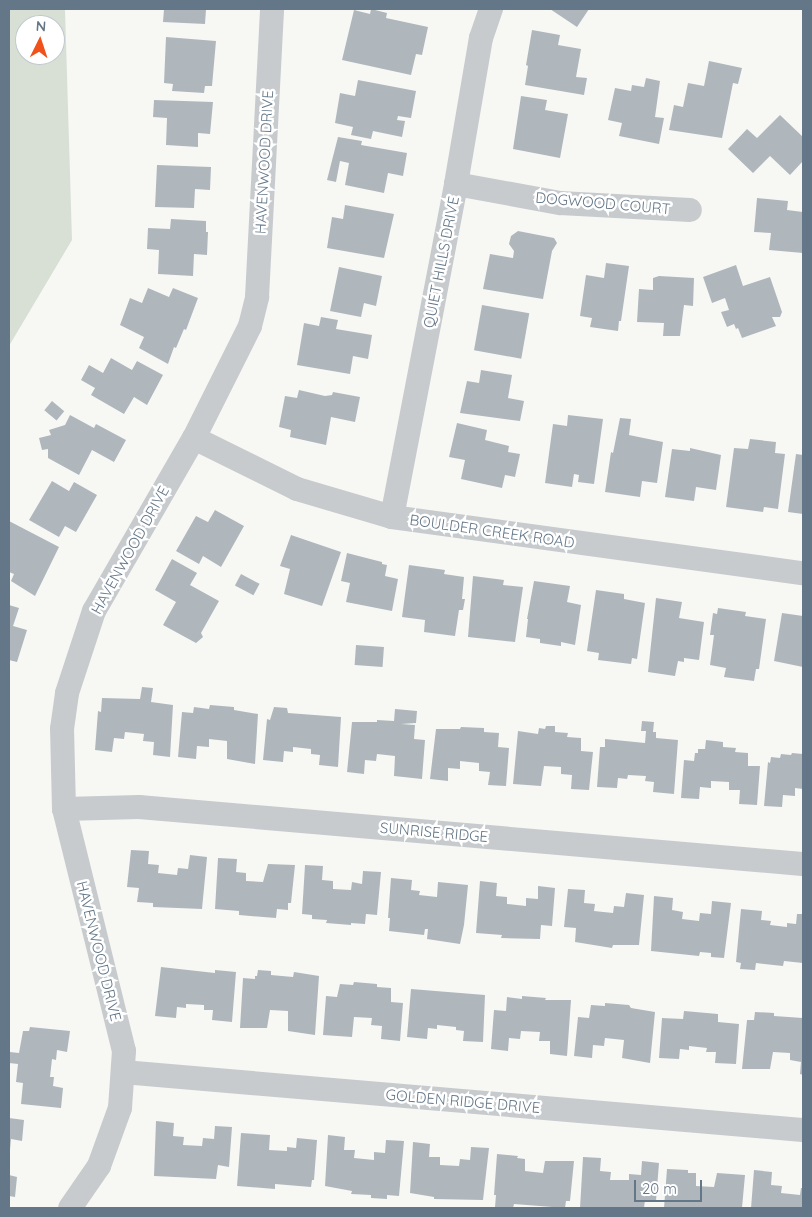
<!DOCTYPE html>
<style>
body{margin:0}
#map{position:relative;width:812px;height:1217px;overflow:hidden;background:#f7f8f4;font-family:Quicksand,sans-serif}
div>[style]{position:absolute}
.green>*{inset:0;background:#d8e0d5}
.building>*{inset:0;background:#afb7bd;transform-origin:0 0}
.minor>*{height:24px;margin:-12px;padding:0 12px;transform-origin:12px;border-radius:12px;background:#c7cbce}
span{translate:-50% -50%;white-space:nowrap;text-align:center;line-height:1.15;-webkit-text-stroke:5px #fff;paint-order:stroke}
.street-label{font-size:15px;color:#647788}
.frame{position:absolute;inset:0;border:10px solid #647788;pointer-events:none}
.north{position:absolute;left:15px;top:15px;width:50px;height:50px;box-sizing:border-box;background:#fff;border:1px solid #c1c9cf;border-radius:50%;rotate:4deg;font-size:14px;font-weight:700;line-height:20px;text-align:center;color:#647788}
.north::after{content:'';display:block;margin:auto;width:18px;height:22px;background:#f1511b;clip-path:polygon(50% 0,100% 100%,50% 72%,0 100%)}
.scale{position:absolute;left:634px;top:1180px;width:68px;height:22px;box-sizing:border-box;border:2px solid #647788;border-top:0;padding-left:6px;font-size:15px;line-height:18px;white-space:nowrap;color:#647788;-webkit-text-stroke:4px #fff;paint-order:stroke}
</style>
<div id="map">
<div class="green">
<i style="clip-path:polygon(evenodd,9px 9px,65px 9px,72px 240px,9px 346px,9px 9px,25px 25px,55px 25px,55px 55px,25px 55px,25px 25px)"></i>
</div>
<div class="building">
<i style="clip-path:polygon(164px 9px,206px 9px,205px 24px,163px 22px)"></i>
<i style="clip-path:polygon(371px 9px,387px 13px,386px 18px,428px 27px,422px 55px,416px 54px,411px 75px,342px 60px,354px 10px,370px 14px)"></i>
<i style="clip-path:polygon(550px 9px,589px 9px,577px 27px)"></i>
<i style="clip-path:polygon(532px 30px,560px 35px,558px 45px,581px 49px,576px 77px,587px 78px,584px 95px,525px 85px,528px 66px,526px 65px)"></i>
<i style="clip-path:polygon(166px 37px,216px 41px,212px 86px,205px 86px,204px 93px,172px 91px,173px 84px,164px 83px)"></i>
<i style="clip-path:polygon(709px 61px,742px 68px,738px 84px,733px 83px,722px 138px,669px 130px,674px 105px,683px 107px,688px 83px,704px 86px)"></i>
<i style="clip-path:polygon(646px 78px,660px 81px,655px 117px,664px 118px,659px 144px,619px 136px,622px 123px,608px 120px,615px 88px,631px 91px,632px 85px,644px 87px)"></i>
<i style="clip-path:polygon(358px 80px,416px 91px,411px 118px,398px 116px,397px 120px,405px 121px,402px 137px,373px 131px,371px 139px,351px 135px,353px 127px,335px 123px,340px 93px,355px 96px)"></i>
<i style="clip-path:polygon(521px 96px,547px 100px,545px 110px,568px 114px,560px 158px,513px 149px)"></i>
<i style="clip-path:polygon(154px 100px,213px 102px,210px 134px,198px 133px,198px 147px,166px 145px,167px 118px,153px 117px)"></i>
<i style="clip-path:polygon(780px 115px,803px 137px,803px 161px,790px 175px,770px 156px,753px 173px,728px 149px,747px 129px,757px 138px)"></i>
<i style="clip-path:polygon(338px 137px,362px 141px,361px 145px,407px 153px,403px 176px,388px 173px,384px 193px,345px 185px,349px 163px,340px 161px,336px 182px,327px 180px)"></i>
<i style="clip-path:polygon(157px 165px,211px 167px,210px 190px,195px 189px,194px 208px,155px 207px)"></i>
<i style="clip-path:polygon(757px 198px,788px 201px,787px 210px,803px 212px,803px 253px,769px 250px,771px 233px,754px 232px)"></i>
<i style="clip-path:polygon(345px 205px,394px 214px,384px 258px,327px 248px,332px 217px,343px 219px)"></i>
<i style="clip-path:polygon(171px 219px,206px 221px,206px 232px,208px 232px,207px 255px,194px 254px,193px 276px,158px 274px,159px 250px,147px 249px,148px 228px,170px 229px)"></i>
<i style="clip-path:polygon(518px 231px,554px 238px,557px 243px,552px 251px,543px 299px,483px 289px,490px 254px,513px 258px,514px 251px,509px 244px,511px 236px)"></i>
<i style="clip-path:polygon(606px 263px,629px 266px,621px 321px,619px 321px,618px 331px,590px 327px,592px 318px,580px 316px,586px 275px,604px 278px)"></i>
<i style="clip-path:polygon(736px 265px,743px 286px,770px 277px,782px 312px,780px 317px,772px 317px,776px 326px,742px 338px,738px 328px,736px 329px,734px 324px,727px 327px,721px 312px,729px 310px,725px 298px,712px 303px,703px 277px)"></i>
<i style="clip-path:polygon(339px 267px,382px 276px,376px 306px,364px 303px,361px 317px,330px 311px)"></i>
<i style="clip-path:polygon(659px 276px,694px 278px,693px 306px,684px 305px,680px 336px,663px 336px,664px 323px,637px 322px,639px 289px,653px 290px,653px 278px)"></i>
<i style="clip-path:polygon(148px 288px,169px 297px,173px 288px,198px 298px,186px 330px,184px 329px,176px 348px,174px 347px,168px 364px,139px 348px,144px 337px,120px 325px,130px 298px,142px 303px)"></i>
<i style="left:482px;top:305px;width:48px;height:46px;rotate:10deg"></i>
<i style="clip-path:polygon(321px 317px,338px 320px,336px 329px,372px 335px,368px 359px,353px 356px,350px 374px,297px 365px,304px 323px,319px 326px)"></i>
<i style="clip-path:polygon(111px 358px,132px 370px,137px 361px,163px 375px,147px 405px,134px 397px,124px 414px,91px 395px,95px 388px,81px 380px,89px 365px,103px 373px)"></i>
<i style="clip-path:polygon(481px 370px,512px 375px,508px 398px,524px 401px,520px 421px,460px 413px,467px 381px,479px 383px)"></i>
<i style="clip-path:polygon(299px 390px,325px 396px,332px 395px,333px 392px,360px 397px,355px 422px,331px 417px,326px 445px,290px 437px,291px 430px,279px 427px,285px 396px,297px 398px)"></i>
<i style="left:52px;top:401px;width:16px;height:12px;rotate:40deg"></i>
<i style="clip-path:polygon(70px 415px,94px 428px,96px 424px,126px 440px,114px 462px,92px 450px,79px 475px,48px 458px,48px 449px,42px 450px,39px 438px,51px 435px,49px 430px,65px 425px)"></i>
<i style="clip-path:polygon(568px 415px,603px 419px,594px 484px,578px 482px,579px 475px,574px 474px,572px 487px,545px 483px,553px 424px,567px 426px)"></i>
<i style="clip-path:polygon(620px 418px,631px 419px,629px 435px,663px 442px,657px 483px,642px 481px,640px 497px,605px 492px,611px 452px,613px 453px)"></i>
<i style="clip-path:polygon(457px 423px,487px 430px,485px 440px,509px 446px,508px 452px,520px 454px,515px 477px,505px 475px,502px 488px,461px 479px,465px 460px,449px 457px)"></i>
<i style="clip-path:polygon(750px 439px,776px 442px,775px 453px,785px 454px,778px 509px,764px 507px,763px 512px,726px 507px,734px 448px,748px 449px)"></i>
<i style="clip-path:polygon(690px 448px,721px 455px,716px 490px,696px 487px,694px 501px,665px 497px,672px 449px,690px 451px)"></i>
<i style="clip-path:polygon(796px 454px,803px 455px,803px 514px,788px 512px)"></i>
<i style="clip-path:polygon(52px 481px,69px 491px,74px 482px,97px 495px,76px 532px,65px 526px,59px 537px,29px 520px)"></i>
<i style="clip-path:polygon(215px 510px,244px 526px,221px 567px,203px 556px,199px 564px,176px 551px,196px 516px,208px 522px)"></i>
<i style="clip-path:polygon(9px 521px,59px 547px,35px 596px,11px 581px,14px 574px,9px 572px)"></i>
<i style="clip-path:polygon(291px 535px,341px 552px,322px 606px,284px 594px,290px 569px,280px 566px)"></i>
<i style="clip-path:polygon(347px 553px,382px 562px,382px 564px,387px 565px,385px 576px,398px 579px,392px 611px,346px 602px,350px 583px,341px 581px)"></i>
<i style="clip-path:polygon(172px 559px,197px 573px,190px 585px,219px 601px,201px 633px,203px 637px,196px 643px,163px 625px,176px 602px,155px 590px)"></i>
<i style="clip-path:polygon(409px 565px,445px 570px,444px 574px,464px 577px,462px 599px,465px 599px,463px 610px,459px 610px,455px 636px,424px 632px,425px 620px,402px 617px)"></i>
<i style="left:241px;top:574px;width:21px;height:13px;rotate:28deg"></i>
<i style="clip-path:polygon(473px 576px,504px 580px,503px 585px,523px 587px,515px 642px,468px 637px)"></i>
<i style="clip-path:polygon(534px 581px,570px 586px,567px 602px,581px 605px,575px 645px,561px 642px,561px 646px,540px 643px,540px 639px,526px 637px,528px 619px,527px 619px)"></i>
<i style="clip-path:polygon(596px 590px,624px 594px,624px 599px,645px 603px,637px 659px,632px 658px,631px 664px,598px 660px,599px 653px,587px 651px)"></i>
<i style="clip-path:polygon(656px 598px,682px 602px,679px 618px,704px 622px,699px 660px,684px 658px,684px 662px,678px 661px,675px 676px,648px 672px)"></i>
<i style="clip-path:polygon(9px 605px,19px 608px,13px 626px,27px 630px,17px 662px,9px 660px)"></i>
<i style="clip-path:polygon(718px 608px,746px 612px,745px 616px,766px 619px,759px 669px,756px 669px,754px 681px,724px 677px,726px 668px,710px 665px,714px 635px,710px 635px,713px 613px,717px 614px)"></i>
<i style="clip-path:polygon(782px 613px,803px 616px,803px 667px,774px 661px)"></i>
<i style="left:356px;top:645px;width:28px;height:20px;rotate:4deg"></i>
<i style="clip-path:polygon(142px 687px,153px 688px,151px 702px,173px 705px,170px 757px,153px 755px,154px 742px,143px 741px,144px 734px,125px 732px,124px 739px,114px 738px,112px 752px,95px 750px,98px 711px,101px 712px,102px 698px,140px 699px)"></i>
<i style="clip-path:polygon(210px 705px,234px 707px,234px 710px,258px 714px,255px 764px,227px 759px,227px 741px,209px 739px,209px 747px,197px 746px,196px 759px,178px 757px,182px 712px,193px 713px,194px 707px,209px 709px)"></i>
<i style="clip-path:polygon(274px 707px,287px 708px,288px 713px,341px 717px,338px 767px,319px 765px,320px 755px,311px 754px,311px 749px,293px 747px,293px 752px,284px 751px,283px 762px,263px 760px,267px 719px,270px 720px)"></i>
<i style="clip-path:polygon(395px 709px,417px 711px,416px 723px,401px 724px,415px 725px,414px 739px,425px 740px,422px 779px,394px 776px,395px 756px,377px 754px,376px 761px,365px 760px,364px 774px,347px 772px,352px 722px,377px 722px,377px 720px,394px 721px)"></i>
<i style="clip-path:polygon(642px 721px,654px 722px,653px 732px,656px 732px,656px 738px,678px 740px,674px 794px,653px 792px,654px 782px,645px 781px,646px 776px,628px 775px,627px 779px,618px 778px,617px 788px,597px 787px,600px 747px,605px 747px,605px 739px,645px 743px,646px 731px,641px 731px)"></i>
<i style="clip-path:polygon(546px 726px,555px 726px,555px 732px,568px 733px,567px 737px,581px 738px,581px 751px,593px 752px,589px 790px,571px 789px,572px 775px,561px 774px,561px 767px,544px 766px,541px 786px,513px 784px,518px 731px,538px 734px,539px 728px,545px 729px)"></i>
<i style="clip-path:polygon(461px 727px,484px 728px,484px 732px,499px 733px,498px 747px,509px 748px,506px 786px,488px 785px,490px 772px,479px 771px,479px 763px,460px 761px,460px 769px,448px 768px,448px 781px,430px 779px,436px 729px,460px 729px)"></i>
<i style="clip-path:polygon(706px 740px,723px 742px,723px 747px,736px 748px,735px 752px,748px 753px,748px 766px,760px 766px,757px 805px,739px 804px,740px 790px,729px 790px,729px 782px,711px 781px,711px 788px,700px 787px,699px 799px,681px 798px,684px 760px,694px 761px,695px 753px,698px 753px,698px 749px,705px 749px)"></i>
<i style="clip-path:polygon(792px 753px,803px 754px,803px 789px,795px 788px,795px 796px,783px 795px,782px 807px,764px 806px,768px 762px,770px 763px,771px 757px,780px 758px,781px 754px,791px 755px)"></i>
<i style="clip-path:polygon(131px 850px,149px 851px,148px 864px,159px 865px,158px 873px,177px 875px,178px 868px,188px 869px,190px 855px,207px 857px,202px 909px,153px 907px,153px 903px,137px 902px,139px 888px,127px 887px)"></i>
<i style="clip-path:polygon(218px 858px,237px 859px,236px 872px,246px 873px,246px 881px,263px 882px,268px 864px,295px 865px,291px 903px,288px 903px,288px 910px,277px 909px,276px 918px,239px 915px,239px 911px,215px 909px)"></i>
<i style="clip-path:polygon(305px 865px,323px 866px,322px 880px,333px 881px,333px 889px,351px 890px,352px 882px,362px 884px,363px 871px,381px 872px,377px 915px,366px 914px,365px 924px,351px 923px,351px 925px,326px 923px,327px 920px,312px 919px,312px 915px,302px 914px)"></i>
<i style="clip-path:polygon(391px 878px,412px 880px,411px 890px,420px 891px,419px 895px,437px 897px,438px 882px,468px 885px,464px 925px,460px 944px,427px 939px,428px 929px,425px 929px,424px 935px,389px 931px,390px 918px,388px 918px)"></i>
<i style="clip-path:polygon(480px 881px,497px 883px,496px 896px,507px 897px,507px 904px,526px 906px,526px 898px,538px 899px,538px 886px,555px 888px,552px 926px,541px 925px,540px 939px,501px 938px,502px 935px,476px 933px)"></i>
<i style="clip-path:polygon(568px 889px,585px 890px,584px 903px,595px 904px,594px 911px,613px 913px,614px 906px,624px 907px,626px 893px,644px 895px,639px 945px,613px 945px,612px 948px,575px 942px,576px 928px,564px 927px)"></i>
<i style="clip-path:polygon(654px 896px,673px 898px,672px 910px,683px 912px,682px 919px,699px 921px,700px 913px,711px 914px,712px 901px,731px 903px,724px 958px,711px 957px,711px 953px,700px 952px,699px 956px,651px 951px)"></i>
<i style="clip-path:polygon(741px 909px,762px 911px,761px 920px,771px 921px,770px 925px,787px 927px,787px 923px,796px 924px,797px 914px,803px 914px,803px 963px,784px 961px,783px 966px,756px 963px,755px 970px,740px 969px,741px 963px,736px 962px)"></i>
<i style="clip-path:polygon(161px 967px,215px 973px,215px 970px,236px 972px,232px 1022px,212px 1020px,213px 1010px,204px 1010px,204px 1005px,186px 1004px,186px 1008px,177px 1007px,176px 1018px,155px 1016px)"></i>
<i style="clip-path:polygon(258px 970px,271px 971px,271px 975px,293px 977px,294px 972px,319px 976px,315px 1035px,288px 1031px,288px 1011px,270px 1010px,267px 1028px,240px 1028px,243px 978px,255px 979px,255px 976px,257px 976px)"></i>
<i style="clip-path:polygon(354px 982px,377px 984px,377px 987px,391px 988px,391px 1002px,403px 1003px,400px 1041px,381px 1039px,382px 1026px,371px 1025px,372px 1018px,354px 1017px,352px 1037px,323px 1035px,326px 996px,337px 997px,340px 984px,353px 985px)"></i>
<i style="clip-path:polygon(411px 989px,485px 995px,483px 1042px,463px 1041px,464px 1031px,456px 1030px,456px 1027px,437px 1025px,437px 1029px,428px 1028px,427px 1039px,407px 1037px)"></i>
<i style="clip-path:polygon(522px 996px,546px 998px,545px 1000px,571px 1000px,567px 1056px,550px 1054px,550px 1041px,539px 1041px,540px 1032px,521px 1031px,520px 1039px,509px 1038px,508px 1051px,491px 1049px,494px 1010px,506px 1011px,507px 997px,522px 999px)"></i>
<i style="clip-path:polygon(605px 1003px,629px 1005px,631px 1008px,655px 1012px,650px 1063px,622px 1058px,624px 1040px,605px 1038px,604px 1046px,593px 1045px,592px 1058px,574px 1056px,578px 1017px,589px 1018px,591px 1005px,605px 1006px)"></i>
<i style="clip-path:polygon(684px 1011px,718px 1014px,718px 1022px,739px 1024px,736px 1064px,715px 1063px,716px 1052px,706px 1052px,707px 1048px,689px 1046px,689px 1050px,680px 1049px,679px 1059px,659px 1058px,662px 1018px,683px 1019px)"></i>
<i style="clip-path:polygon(755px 1012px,774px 1013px,774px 1016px,803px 1018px,803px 1075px,800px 1074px,801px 1062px,790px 1060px,790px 1053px,773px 1052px,770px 1069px,742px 1069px,747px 1020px,754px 1020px)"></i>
<i style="clip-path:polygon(30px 1027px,70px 1031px,67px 1052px,57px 1050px,56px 1060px,52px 1059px,50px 1077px,54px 1077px,53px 1086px,63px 1088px,61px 1108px,21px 1104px,23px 1083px,16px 1082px,18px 1064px,9px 1063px,10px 1052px,19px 1053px,23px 1031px,29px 1031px)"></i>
<i style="clip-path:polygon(9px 1118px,24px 1120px,22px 1141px,11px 1139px,10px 1150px)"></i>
<i style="clip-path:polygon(156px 1121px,174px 1123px,173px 1136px,184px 1137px,183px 1145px,202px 1146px,203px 1138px,214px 1139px,215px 1126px,232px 1127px,229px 1167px,218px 1165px,216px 1179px,154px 1176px)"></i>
<i style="clip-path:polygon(241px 1133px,270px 1135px,269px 1150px,287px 1151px,287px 1147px,296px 1148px,297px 1138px,317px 1140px,314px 1180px,312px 1180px,311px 1187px,275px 1184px,275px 1189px,237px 1186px)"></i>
<i style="clip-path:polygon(328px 1135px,345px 1137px,344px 1150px,355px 1150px,354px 1158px,374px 1160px,374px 1152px,385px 1153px,386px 1140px,404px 1141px,399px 1196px,387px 1195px,387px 1199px,371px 1198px,371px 1195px,351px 1194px,352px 1191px,325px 1186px)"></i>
<i style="clip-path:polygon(413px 1142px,430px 1144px,429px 1157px,440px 1157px,440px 1165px,459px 1166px,460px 1159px,470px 1160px,471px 1147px,489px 1148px,483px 1200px,434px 1199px,434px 1197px,410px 1193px)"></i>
<i style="clip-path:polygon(497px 1154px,518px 1156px,517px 1158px,525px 1159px,525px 1171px,543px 1173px,545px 1161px,574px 1161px,570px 1201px,566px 1201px,565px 1208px,514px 1204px,513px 1208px,495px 1207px,496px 1195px,494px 1195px)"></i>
<i style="clip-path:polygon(583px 1157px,601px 1158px,600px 1171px,611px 1172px,610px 1180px,629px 1180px,629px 1174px,641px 1175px,642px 1161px,659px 1163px,656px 1201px,645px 1200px,644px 1208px,580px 1208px)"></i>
<i style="clip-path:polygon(667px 1169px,688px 1170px,688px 1173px,696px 1173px,696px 1186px,714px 1187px,717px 1173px,745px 1175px,742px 1208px,664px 1208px)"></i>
<i style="clip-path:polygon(754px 1170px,772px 1172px,771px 1185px,782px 1186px,781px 1193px,800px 1195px,801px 1188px,803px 1188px,803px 1208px,751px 1208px)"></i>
<i style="clip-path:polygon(9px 1175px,17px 1177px,15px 1197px,9px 1196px)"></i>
</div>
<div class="minor">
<i style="left:456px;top:184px;width:106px;rotate:10.4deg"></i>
<i style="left:560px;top:203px;width:130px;rotate:3.1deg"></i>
<i style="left:194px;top:438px;width:115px;rotate:26.3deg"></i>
<i style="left:297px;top:489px;width:99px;rotate:16.4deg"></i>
<i style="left:392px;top:517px;width:415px;rotate:7.8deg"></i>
<i style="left:392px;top:517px;width:339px;rotate:-79.1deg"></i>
<i style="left:456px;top:184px;width:148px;rotate:-80.3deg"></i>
<i style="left:481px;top:38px;width:31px;rotate:-71deg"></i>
<i style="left:64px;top:809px;width:75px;rotate:-1.5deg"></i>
<i style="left:139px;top:807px;width:666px;rotate:4.91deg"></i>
<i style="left:123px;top:1072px;width:682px;rotate:4.88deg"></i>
<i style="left:70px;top:1208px;width:51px;rotate:-55.4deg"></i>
<i style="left:99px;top:1166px;width:62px;rotate:-70.1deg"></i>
<i style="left:120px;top:1108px;width:57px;rotate:-86deg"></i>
<i style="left:124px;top:1051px;width:249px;rotate:-103.9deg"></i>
<i style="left:64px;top:809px;width:80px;rotate:-91.4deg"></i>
<i style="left:62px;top:729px;width:36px;rotate:-82deg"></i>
<i style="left:67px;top:693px;width:86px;rotate:-71.8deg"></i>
<i style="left:94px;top:611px;width:200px;rotate:-60deg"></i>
<i style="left:194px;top:438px;width:125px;rotate:-63.4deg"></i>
<i style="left:250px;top:326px;width:30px;rotate:-76deg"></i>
<i style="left:257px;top:297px;width:288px;rotate:-87deg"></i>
</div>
<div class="street-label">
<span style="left:264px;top:162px;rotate:-87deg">HAVENWOOD DRIVE</span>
<span style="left:603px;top:203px;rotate:5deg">DOGWOOD COURT</span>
<span style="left:441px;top:262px;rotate:-79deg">QUIET HILLS DRIVE</span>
<span style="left:492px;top:531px;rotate:8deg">BOULDER CREEK ROAD</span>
<span style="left:130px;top:550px;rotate:-61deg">HAVENWOOD DRIVE</span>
<span style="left:434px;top:832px;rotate:5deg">SUNRISE RIDGE</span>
<span style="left:99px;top:951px;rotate:76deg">HAVENWOOD DRIVE</span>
<span style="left:463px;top:1101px;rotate:5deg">GOLDEN RIDGE DRIVE</span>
</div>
<div class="frame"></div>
<div class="north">N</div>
<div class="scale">20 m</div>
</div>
